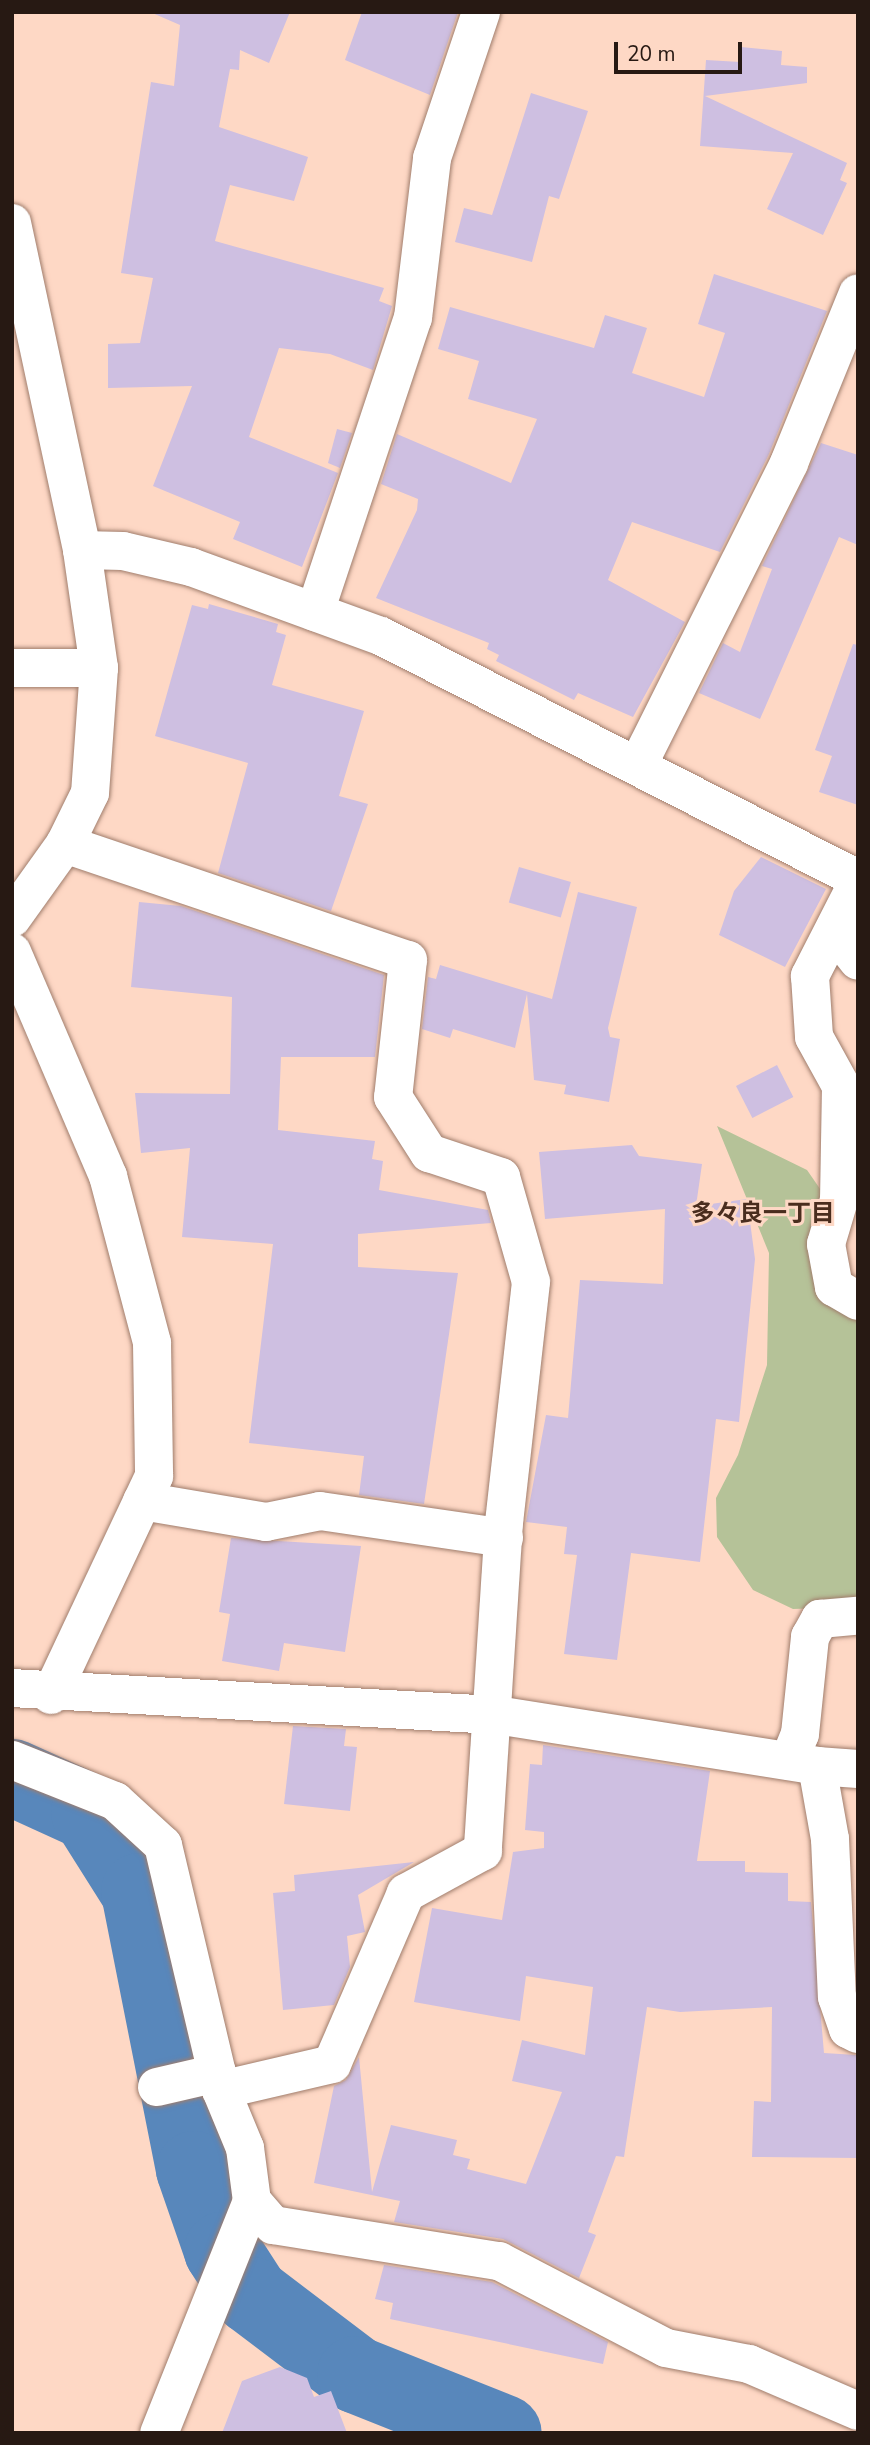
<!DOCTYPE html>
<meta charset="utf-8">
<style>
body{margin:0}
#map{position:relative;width:870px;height:2445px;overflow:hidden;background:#fed8c5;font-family:"Nunito Sans","Noto Sans JP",sans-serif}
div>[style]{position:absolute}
.green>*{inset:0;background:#b5c298}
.river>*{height:77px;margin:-38.5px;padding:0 38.5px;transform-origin:38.5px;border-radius:38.5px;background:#5887bb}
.building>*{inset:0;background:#cebfe1;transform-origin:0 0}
.roads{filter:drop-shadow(0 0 2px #a07d6c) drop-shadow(0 0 2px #a07d6c)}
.minor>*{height:38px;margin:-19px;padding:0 19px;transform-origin:19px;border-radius:19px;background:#fff}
span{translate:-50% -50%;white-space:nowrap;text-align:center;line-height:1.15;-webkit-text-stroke:6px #fed8c5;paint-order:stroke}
.neighbourhood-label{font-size:24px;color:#4a2d1e;font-weight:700}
.frame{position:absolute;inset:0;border:14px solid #271913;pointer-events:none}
.scale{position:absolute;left:614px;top:42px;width:128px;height:32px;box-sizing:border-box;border:4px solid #271913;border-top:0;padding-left:9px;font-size:21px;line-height:24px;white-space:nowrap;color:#271913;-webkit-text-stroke:5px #fed8c5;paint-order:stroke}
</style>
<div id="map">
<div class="green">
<i style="clip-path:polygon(717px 1126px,807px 1170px,825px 1196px,858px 1316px,858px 1604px,849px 1607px,793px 1609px,753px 1590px,717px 1537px,716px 1498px,738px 1455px,767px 1365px,769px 1253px)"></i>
</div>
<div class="river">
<i style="left:12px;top:1777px;width:85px;rotate:24.4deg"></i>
<i style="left:89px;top:1812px;width:93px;rotate:57.7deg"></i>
<i style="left:139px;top:1891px;width:283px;rotate:78.8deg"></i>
<i style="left:194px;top:2169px;width:86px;rotate:70.9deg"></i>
<i style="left:222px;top:2250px;width:54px;rotate:57.2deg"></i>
<i style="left:251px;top:2295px;width:131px;rotate:37.2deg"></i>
<i style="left:355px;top:2374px;width:159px;rotate:21.7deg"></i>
</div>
<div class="building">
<i style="clip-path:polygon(150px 12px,290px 12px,269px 63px,240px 50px,239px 70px,230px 69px,219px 127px,308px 157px,294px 201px,230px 185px,215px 241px,384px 288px,379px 301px,392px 306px,373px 370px,330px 354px,279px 348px,249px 437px,338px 473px,302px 567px,233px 539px,240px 522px,153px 486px,192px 386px,108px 388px,108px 344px,140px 343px,153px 278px,121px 273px,151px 82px,174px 86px,180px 25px)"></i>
<i style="clip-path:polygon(362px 12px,458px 12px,430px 95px,345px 60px)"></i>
<i style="clip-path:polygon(741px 47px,782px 51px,781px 65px,807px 67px,807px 83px,705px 96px,847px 163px,840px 180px,847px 183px,823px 235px,767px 209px,793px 153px,700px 146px,706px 60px,740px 62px)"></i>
<i style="clip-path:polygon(531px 93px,588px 111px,559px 199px,549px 196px,532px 262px,455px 242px,464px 208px,492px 215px)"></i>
<i style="clip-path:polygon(714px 274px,827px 311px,769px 454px,720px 552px,632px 522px,608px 580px,685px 622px,633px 717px,578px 693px,574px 700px,496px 661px,499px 655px,487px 649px,489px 643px,376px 598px,417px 510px,418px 499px,381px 484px,397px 434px,511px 483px,537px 419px,468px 399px,479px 361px,438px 349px,450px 307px,594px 348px,605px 315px,647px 328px,632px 373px,704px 397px,725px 333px,698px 324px)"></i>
<i style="clip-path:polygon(337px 429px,352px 433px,340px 468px,328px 463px)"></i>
<i style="clip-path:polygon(821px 443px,858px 455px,858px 545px,839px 537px,760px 719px,699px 693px,723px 643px,740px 652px,772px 569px,762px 566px)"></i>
<i style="clip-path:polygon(209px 604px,278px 624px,276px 632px,286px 635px,272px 685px,364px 711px,339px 796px,368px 804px,331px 911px,218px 873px,248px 763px,155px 736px,192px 605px,208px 609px)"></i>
<i style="clip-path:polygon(853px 644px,858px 645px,858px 805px,819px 792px,832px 756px,815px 750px)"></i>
<i style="clip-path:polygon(761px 857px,826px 889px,785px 967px,719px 935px,734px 891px)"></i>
<i style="left:519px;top:867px;width:54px;height:37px;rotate:16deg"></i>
<i style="clip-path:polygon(578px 892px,637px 907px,608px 1028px,610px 1037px,620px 1039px,609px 1102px,564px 1094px,566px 1085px,534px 1080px,527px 994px,515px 1048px,453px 1029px,450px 1038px,422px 1029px,428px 977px,436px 979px,440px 965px,552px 999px)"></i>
<i style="clip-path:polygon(139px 902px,181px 906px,384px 975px,375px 1057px,281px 1057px,278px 1130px,375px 1141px,372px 1159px,383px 1161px,379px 1190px,488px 1210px,491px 1223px,358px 1234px,358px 1267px,458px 1273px,424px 1504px,359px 1495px,364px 1456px,249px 1443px,273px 1244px,182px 1237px,190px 1148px,141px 1153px,135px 1093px,230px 1094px,232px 997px,131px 987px)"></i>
<i style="left:777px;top:1065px;width:36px;height:46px;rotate:63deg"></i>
<i style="clip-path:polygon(632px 1145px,639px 1156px,702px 1164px,696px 1206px,747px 1199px,755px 1259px,739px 1422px,716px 1419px,700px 1562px,631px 1553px,617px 1660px,564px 1654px,577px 1555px,564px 1554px,567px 1527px,526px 1522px,546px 1415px,568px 1418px,580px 1280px,663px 1284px,665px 1209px,545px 1219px,539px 1152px)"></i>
<i style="clip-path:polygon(231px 1538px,361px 1546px,345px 1652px,284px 1643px,279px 1671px,222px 1661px,230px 1614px,219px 1612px)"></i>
<i style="clip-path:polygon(293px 1726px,346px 1729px,344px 1746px,357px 1747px,350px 1811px,284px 1804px)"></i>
<i style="clip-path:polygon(543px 1745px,710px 1771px,697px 1861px,745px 1861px,745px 1872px,788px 1873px,788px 1901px,811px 1902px,824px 2053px,856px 2055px,858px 2158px,752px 2157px,754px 2101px,771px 2102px,772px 2007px,680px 2012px,647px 2007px,624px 2157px,616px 2156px,588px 2232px,596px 2235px,579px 2278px,503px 2239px,394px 2222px,400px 2201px,314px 2183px,334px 2086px,346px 2080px,359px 2057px,372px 2192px,391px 2125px,457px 2140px,453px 2155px,470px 2159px,467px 2169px,526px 2184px,562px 2092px,512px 2081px,522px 2040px,585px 2055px,593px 1987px,526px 1976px,520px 2021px,414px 2002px,432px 1908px,502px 1920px,513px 1852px,544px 1848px,544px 1832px,525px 1830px,530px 1764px,542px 1765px)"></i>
<i style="clip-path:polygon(414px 1862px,358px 1895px,365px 1932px,347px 1936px,350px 1967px,334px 2005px,283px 2010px,273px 1893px,295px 1891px,294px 1875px)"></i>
<i style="clip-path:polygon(384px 2265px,492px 2282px,608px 2342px,603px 2364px,390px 2319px,393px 2303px,375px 2299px)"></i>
<i style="clip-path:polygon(280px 2367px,307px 2378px,314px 2397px,331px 2391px,347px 2433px,222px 2433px,242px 2381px)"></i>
</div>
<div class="roads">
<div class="minor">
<i style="left:12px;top:223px;width:334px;rotate:77.9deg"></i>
<i style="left:82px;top:550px;width:119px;rotate:81.8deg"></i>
<i style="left:99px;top:668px;width:125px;rotate:94.1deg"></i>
<i style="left:90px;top:793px;width:57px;rotate:116.1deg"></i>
<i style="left:65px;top:844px;width:91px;rotate:125.6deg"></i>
<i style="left:82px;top:550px;width:41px;rotate:1.4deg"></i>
<i style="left:123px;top:551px;width:70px;rotate:13.2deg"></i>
<i style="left:191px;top:567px;width:202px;rotate:20deg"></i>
<i style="left:381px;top:636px;width:535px;rotate:27deg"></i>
<i style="left:315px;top:612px;width:310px;rotate:-71.6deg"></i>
<i style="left:413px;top:318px;width:161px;rotate:-83.2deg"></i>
<i style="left:432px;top:158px;width:154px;rotate:-71.4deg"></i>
<i style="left:12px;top:668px;width:87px"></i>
<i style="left:638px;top:765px;width:338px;rotate:-63.4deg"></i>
<i style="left:789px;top:463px;width:183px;rotate:-67.9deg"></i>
<i style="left:65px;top:844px;width:362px;rotate:18.7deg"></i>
<i style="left:408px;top:960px;width:138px;rotate:96.2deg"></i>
<i style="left:393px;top:1097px;width:67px;rotate:57.3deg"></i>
<i style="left:429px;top:1153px;width:76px;rotate:18.4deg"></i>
<i style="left:501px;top:1177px;width:109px;rotate:74.1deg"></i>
<i style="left:531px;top:1282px;width:242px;rotate:96.4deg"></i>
<i style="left:504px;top:1522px;width:330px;rotate:93.7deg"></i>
<i style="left:483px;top:1851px;width:88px;rotate:151.4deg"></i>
<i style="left:406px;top:1893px;width:186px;rotate:113.4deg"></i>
<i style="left:332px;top:2064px;width:114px;rotate:166.8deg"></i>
<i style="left:858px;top:882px;width:106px;rotate:117.1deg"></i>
<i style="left:810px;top:976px;width:61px;rotate:86.2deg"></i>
<i style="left:814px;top:1037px;width:56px;rotate:61.1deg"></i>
<i style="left:841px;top:1086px;width:114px;rotate:91deg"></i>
<i style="left:839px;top:1200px;width:46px;rotate:106.5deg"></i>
<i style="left:826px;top:1244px;width:44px;rotate:79.5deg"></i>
<i style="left:834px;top:1287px;width:28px;rotate:30deg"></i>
<i style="left:834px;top:930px;width:39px;rotate:52deg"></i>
<i style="left:12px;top:952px;width:244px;rotate:66.8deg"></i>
<i style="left:108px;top:1176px;width:173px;rotate:75.2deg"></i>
<i style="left:152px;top:1343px;width:133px;rotate:89.1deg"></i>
<i style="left:154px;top:1476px;width:242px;rotate:115.2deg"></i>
<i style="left:142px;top:1501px;width:126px;rotate:9.6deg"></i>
<i style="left:266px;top:1522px;width:55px;rotate:-11.5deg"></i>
<i style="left:320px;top:1511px;width:186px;rotate:8.3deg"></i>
<i style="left:12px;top:1688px;width:485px;rotate:3.2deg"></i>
<i style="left:496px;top:1715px;width:325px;rotate:9deg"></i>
<i style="left:817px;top:1766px;width:74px;rotate:79.9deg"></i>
<i style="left:830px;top:1839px;width:158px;rotate:87.5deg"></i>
<i style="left:837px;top:1997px;width:34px;rotate:71deg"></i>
<i style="left:848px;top:2029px;width:11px;rotate:27deg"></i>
<i style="left:12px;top:1760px;width:111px;rotate:21.7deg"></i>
<i style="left:115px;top:1801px;width:65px;rotate:42.5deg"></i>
<i style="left:163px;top:1845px;width:252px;rotate:76.7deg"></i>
<i style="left:221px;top:2090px;width:63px;rotate:67.5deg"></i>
<i style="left:245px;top:2148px;width:53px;rotate:82.5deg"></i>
<i style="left:252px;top:2201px;width:250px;rotate:111.8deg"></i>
<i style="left:789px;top:1761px;width:29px;rotate:-68deg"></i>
<i style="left:800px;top:1734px;width:98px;rotate:-84.1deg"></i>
<i style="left:810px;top:1637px;width:21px;rotate:-61deg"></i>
<i style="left:820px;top:1619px;width:38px;rotate:-5deg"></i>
<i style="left:817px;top:1766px;width:41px;rotate:4.2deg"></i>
<i style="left:157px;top:2087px;width:62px;rotate:-13.1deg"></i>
<i style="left:252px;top:2201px;width:32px;rotate:49deg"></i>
<i style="left:273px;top:2225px;width:229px;rotate:9.1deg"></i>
<i style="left:499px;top:2261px;width:188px;rotate:27.5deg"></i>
<i style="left:666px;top:2348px;width:85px;rotate:10.9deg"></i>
<i style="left:749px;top:2364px;width:119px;rotate:23.3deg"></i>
</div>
</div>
<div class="neighbourhood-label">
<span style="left:763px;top:1214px">多々良一丁目</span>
</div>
<div class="frame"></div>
<div class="scale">20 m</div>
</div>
